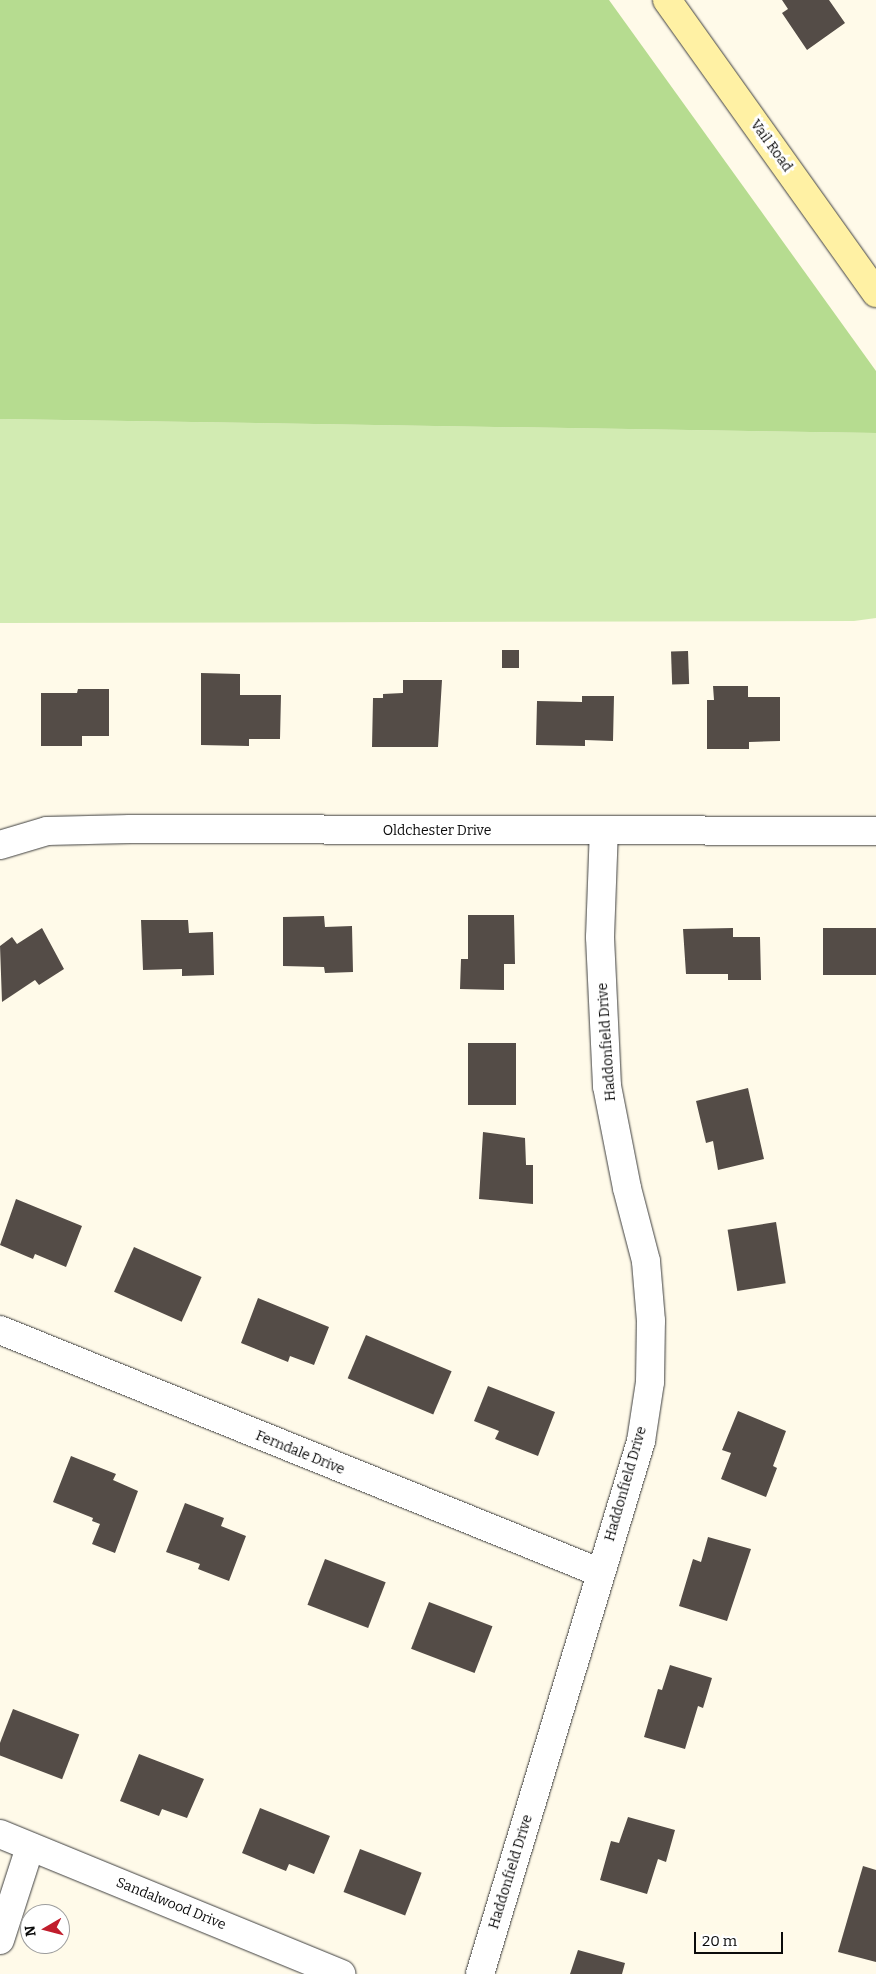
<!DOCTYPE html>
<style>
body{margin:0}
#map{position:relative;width:876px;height:1974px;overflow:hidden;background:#fffae9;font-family:Bitter,serif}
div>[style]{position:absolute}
.green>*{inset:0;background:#d2ebb2}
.forest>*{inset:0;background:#b6dc90}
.building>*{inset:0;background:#544c47;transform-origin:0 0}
.roads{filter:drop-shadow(0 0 1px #3e3e3e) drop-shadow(0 0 1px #3e3e3e)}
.street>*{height:28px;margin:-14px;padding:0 14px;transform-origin:14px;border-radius:14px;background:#fff}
.secondary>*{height:28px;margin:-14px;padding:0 14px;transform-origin:14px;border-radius:14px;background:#fff1a4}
span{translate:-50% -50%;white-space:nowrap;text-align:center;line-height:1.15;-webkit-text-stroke:5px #fff;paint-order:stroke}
.street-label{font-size:14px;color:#0b0b0b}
.north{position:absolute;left:20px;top:1904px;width:50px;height:50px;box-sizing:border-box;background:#fff;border:1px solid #9d9d9d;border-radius:50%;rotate:262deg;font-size:14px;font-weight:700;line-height:20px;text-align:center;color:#0b0b0b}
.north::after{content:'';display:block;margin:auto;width:18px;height:22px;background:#c11d2c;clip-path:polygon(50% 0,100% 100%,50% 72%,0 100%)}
.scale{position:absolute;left:694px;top:1932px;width:89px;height:22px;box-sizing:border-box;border:2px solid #0b0b0b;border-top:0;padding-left:6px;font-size:15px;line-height:18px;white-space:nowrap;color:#0b0b0b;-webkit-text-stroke:4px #fff;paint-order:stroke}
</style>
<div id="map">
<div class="green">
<i style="clip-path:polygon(0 419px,876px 433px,876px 618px,854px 621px,0 623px)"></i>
</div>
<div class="forest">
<i style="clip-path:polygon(0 0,609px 0,876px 371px,876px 433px,0 419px)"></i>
</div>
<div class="building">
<i style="clip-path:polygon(782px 0,829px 0,845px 23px,807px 50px,782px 13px,788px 9px)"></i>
<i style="left:502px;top:650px;width:17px;height:18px"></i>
<i style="left:688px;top:651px;width:33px;height:17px;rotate:88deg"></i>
<i style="clip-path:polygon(201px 673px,240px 674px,240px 695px,281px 695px,280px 739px,249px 739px,249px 746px,201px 745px)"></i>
<i style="clip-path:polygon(403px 680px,442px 680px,438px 747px,372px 747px,373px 698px,383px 698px,383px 694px,403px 693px)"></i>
<i style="clip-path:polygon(713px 686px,748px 686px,748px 697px,780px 697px,780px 741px,749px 742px,749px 749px,707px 749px,707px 700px,714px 700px)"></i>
<i style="clip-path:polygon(78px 689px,109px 689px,109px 736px,82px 736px,82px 746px,41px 746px,41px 693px,77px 693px)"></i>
<i style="clip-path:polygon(582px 696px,614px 696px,613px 741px,585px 740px,585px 746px,536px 745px,537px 701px,582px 702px)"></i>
<i style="clip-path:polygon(468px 915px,514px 915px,515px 964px,504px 964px,504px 990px,460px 989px,461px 959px,468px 959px)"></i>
<i style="clip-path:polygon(324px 916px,325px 927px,352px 926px,353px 972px,325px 973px,324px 967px,283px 966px,283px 917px)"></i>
<i style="clip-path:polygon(141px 920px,188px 920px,189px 933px,213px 932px,214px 975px,182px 976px,182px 969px,143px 970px)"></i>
<i style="clip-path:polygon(42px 928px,64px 969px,39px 985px,35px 980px,2px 1002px,0 946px,12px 937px,17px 944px)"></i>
<i style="clip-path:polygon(733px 928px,733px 937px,760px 937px,761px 980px,728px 980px,728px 974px,686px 974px,683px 929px)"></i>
<i style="left:876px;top:928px;width:47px;height:53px;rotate:90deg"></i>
<i style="left:468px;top:1043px;width:48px;height:62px"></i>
<i style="clip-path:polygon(748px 1088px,764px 1159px,718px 1170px,713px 1141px,706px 1143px,696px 1101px)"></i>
<i style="clip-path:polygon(483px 1132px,525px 1138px,526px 1165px,533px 1165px,533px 1204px,479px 1199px)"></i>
<i style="clip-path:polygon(16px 1199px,82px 1226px,66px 1267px,35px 1254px,33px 1259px,0 1245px)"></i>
<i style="left:776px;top:1222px;width:62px;height:49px;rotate:81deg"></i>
<i style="left:134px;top:1247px;width:74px;height:49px;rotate:24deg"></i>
<i style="clip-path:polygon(258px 1298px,329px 1327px,314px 1365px,290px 1356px,288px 1362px,241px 1343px)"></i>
<i style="left:366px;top:1335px;width:93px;height:47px;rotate:23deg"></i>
<i style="clip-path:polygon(488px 1386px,555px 1412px,538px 1456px,495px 1439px,499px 1431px,474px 1421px)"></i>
<i style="clip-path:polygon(738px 1411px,786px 1431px,773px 1466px,777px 1468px,766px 1497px,721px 1479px,731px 1453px,722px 1450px)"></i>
<i style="clip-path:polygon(71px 1456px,116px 1474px,113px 1480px,138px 1491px,115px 1553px,92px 1544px,100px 1524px,92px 1521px,93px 1518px,53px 1502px)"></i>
<i style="clip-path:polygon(185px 1503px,224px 1518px,221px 1526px,246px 1536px,229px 1581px,198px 1569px,200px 1564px,166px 1552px)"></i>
<i style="clip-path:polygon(708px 1537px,751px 1549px,727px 1621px,679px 1606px,693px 1559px,701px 1562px)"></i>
<i style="left:325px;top:1559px;width:65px;height:49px;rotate:21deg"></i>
<i style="left:429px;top:1602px;width:68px;height:50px;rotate:21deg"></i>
<i style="clip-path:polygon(670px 1665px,712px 1678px,703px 1708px,698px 1706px,685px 1749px,644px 1737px,658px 1689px,662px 1690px)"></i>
<i style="left:13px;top:1709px;width:71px;height:48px;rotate:21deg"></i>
<i style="clip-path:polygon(139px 1754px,204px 1779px,187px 1818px,162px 1809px,159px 1816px,120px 1801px)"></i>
<i style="clip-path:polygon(260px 1808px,330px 1836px,314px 1874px,289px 1864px,286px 1871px,242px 1853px)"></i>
<i style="clip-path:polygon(628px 1817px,675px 1830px,666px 1862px,658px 1859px,647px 1894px,600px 1880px,611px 1841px,619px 1843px)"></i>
<i style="left:360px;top:1849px;width:66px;height:46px;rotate:21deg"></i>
<i style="clip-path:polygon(863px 1866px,876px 1870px,876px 1962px,838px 1952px)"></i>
<i style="clip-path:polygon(578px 1950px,625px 1963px,622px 1974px,570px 1974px)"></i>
</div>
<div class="roads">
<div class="street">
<i style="left:0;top:845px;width:49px;rotate:-16.6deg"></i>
<i style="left:47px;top:831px;width:83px;rotate:-1.4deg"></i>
<i style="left:130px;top:829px;width:746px;rotate:0.15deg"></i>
<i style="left:0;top:1330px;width:648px;rotate:22.01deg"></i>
<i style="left:0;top:1834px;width:369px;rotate:22.3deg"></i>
<i style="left:0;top:1940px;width:98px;rotate:-72.1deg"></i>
<i style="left:480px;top:1974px;width:557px;rotate:-73.19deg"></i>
<i style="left:641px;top:1441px;width:60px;rotate:-81.3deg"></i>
<i style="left:650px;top:1382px;width:61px;rotate:-89.1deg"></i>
<i style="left:651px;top:1321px;width:60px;rotate:-94.8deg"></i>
<i style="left:646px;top:1261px;width:75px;rotate:-104.6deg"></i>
<i style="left:627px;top:1188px;width:104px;rotate:-101.1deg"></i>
<i style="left:607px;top:1086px;width:149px;rotate:-92.7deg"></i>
<i style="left:600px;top:937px;width:107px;rotate:-87.9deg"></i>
</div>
<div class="secondary">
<i style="left:667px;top:0;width:360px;rotate:54.5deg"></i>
</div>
</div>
<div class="street-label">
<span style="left:771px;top:146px;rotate:54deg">Vail Road</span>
<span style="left:437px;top:831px">Oldchester Drive</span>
<span style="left:607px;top:1042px;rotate:-94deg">Haddonfield Drive</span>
<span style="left:300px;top:1453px;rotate:22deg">Ferndale Drive</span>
<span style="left:626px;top:1484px;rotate:-74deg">Haddonfield Drive</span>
<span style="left:511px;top:1872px;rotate:-73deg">Haddonfield Drive</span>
<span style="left:171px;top:1904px;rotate:22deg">Sandalwood Drive</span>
</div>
<div class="north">N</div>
<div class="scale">20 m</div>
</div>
